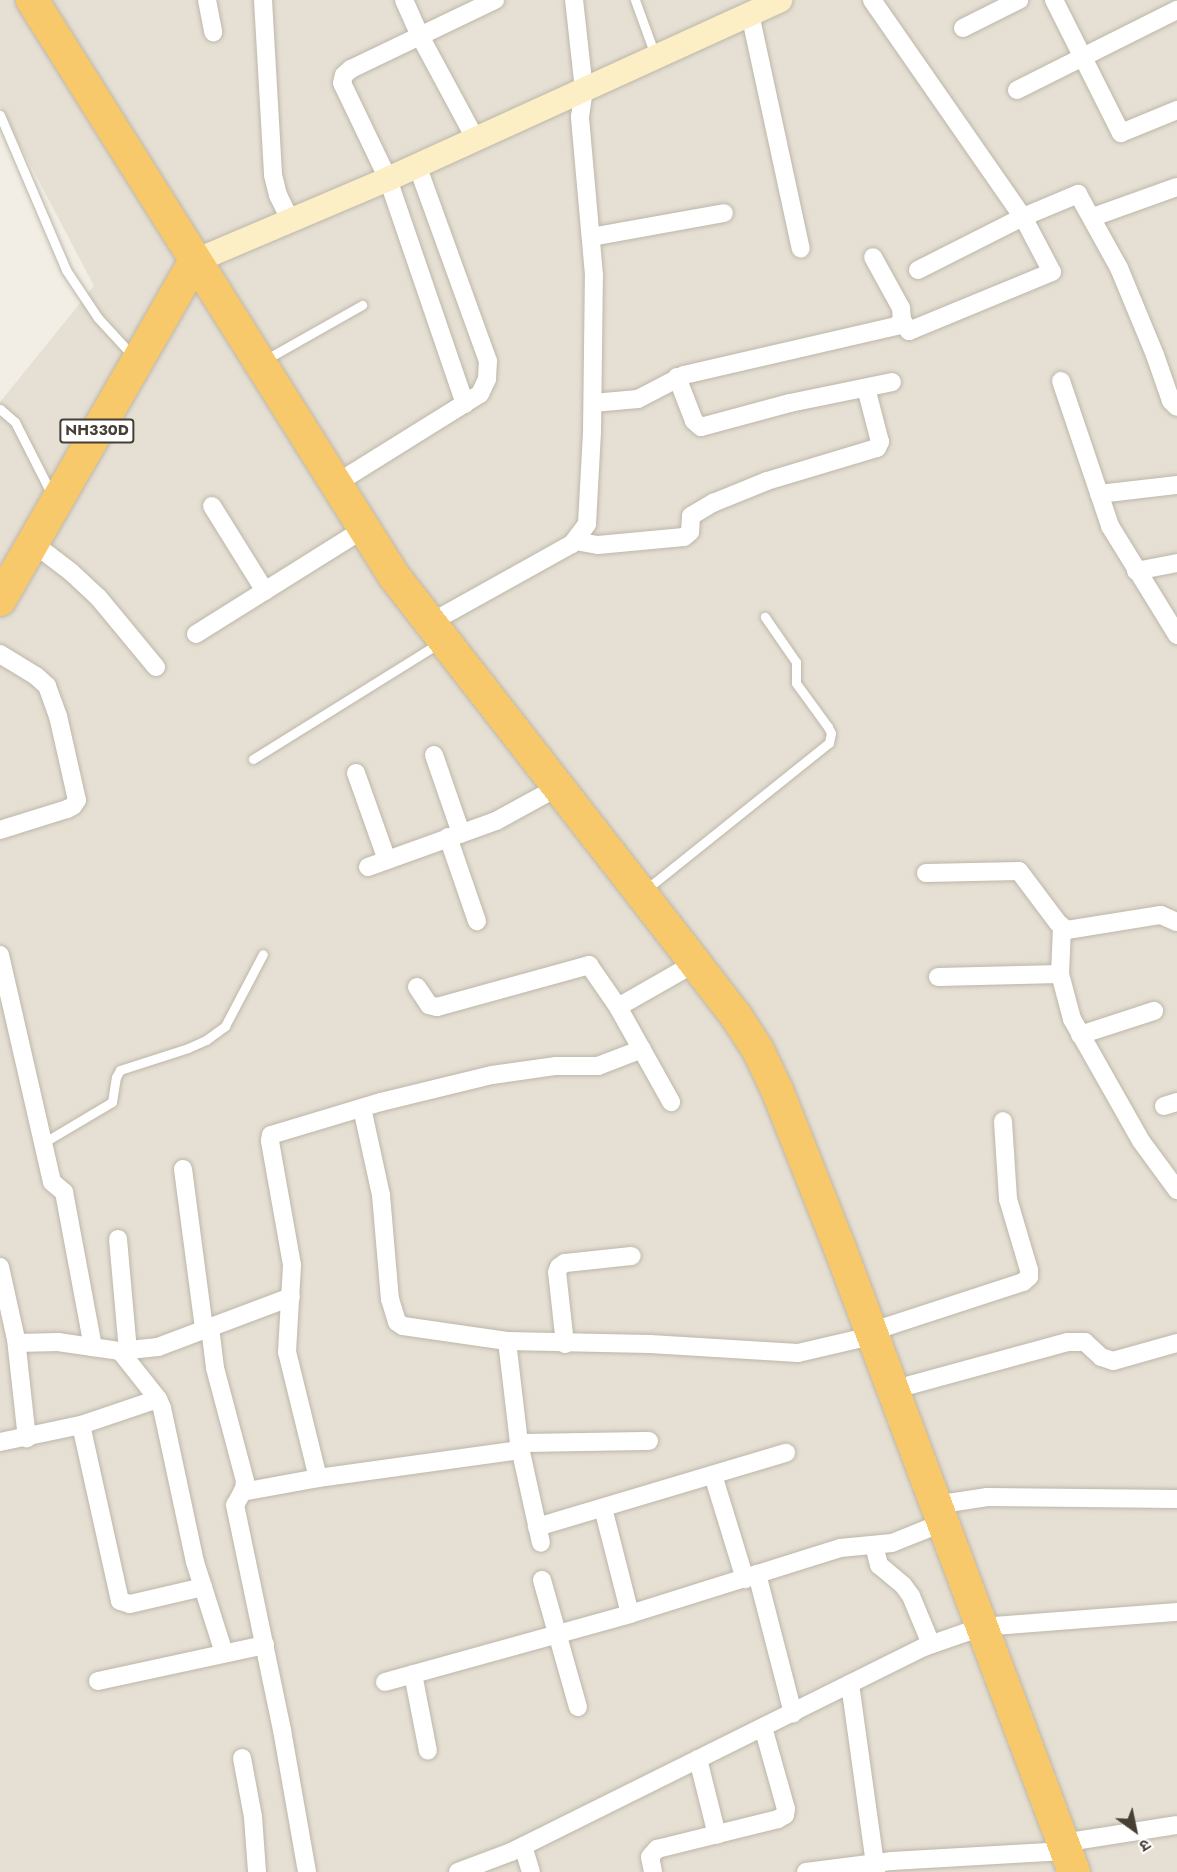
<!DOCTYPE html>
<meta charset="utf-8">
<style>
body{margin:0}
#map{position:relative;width:1177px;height:1872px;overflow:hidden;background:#f2eee6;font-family:Jost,"Noto Sans Devanagari",sans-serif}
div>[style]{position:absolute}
.residential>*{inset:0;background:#e6e0d4}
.roads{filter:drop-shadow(0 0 2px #bdb6a9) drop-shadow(0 0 2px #bdb6a9)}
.lane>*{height:9px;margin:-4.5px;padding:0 4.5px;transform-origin:4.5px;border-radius:4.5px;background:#fff}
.street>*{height:18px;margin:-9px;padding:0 9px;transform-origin:9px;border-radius:9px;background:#fff}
.secondary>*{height:24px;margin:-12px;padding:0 12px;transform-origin:12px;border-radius:12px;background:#fcefc6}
.highway>*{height:32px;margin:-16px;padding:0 16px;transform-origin:16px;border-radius:16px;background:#f8c96b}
span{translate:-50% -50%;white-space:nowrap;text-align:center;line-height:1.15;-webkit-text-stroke:4.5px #fff;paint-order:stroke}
.shield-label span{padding:2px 4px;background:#fff;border:2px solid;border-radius:4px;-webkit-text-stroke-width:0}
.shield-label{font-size:15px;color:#453f35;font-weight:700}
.north{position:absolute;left:1105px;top:1800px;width:60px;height:60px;-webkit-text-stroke:4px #fff;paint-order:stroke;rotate:147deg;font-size:16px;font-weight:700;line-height:24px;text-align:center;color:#453f35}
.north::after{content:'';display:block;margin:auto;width:21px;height:27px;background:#453f35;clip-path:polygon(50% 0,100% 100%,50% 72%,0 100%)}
</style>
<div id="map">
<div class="residential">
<i style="clip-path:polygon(0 0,1177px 0,1177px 1872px,0 1872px,0 402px,94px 286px,0 107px)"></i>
</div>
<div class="roads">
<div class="lane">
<i style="left:635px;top:0;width:59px;rotate:70deg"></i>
<i style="left:0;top:115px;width:168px;rotate:66.9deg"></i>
<i style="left:66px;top:270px;width:58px;rotate:56.3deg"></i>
<i style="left:98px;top:318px;width:53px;rotate:47.3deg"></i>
<i style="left:263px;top:361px;width:114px;rotate:-29.5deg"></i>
<i style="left:0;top:409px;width:20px;rotate:41deg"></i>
<i style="left:15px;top:422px;width:82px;rotate:63.1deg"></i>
<i style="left:253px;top:759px;width:219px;rotate:-31.9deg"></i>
<i style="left:644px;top:891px;width:237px;rotate:-38.7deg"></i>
<i style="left:829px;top:743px;width:10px;rotate:-79deg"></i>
<i style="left:831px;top:733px;width:7px;rotate:-117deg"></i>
<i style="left:828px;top:727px;width:54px;rotate:-126deg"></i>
<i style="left:796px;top:683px;width:21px;rotate:-90deg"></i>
<i style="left:796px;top:662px;width:55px;rotate:-124.6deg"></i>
<i style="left:43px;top:1143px;width:80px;rotate:-30.7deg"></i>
<i style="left:112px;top:1102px;width:25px;rotate:-81deg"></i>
<i style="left:116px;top:1077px;width:8px;rotate:-60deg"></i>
<i style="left:120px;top:1070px;width:71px;rotate:-17.9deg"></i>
<i style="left:188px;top:1048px;width:20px;rotate:-24deg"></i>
<i style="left:206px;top:1040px;width:24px;rotate:-36deg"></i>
<i style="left:225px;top:1026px;width:81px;rotate:-62.2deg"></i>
</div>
<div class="street">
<i style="left:207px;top:0;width:33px;rotate:79deg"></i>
<i style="left:263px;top:0;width:175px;rotate:86.7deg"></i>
<i style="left:273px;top:175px;width:21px;rotate:76deg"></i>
<i style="left:278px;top:195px;width:30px;rotate:64deg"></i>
<i style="left:404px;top:0;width:39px;rotate:66deg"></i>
<i style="left:420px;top:36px;width:116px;rotate:61.7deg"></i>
<i style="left:872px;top:0;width:264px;rotate:55.2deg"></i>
<i style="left:1023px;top:217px;width:62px;rotate:62.2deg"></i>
<i style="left:1052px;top:272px;width:155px;rotate:157.6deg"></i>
<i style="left:909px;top:331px;width:13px;rotate:-122deg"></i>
<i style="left:1054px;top:0;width:149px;rotate:63.3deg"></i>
<i style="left:1121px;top:133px;width:61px;rotate:-22.3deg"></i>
<i style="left:750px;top:14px;width:240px;rotate:77.8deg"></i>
<i style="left:963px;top:28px;width:63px;rotate:-26.6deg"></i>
<i style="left:1017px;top:90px;width:179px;rotate:-26.6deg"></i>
<i style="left:1093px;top:217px;width:89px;rotate:-19.7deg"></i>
<i style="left:591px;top:237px;width:135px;rotate:-10.2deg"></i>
<i style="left:918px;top:270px;width:118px;rotate:-26.8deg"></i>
<i style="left:1023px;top:217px;width:60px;rotate:-22.7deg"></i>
<i style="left:1078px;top:194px;width:85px;rotate:61deg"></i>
<i style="left:1119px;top:268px;width:94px;rotate:67.5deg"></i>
<i style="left:1155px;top:355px;width:49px;rotate:70.8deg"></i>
<i style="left:1171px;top:401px;width:8px;rotate:45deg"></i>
<i style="left:677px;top:377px;width:47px;rotate:68.9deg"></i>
<i style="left:694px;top:421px;width:9px;rotate:41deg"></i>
<i style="left:701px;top:427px;width:92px;rotate:-15.1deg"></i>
<i style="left:790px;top:403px;width:104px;rotate:-11.6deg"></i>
<i style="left:1061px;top:381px;width:153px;rotate:71.3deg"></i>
<i style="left:1110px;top:526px;width:128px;rotate:58.4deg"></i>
<i style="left:593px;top:403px;width:45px;rotate:-5.1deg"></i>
<i style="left:638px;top:399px;width:52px;rotate:-27.6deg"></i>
<i style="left:684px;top:375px;width:218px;rotate:-13deg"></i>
<i style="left:896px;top:326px;width:8px;rotate:-45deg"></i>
<i style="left:902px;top:320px;width:12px;rotate:-95deg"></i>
<i style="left:901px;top:308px;width:58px;rotate:-118.8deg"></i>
<i style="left:465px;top:404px;width:238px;rotate:-108.9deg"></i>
<i style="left:388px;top:179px;width:106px;rotate:-115.6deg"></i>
<i style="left:342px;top:83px;width:8px;rotate:-76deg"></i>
<i style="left:344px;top:75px;width:9px;rotate:-41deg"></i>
<i style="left:351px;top:69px;width:160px;rotate:-25.6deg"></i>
<i style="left:337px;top:483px;width:168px;rotate:-31.9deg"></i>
<i style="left:480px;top:394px;width:17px;rotate:-65deg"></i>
<i style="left:487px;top:379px;width:18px;rotate:-87deg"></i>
<i style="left:488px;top:361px;width:208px;rotate:-109.9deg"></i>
<i style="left:1099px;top:494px;width:79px;rotate:-6.6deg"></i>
<i style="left:212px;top:506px;width:100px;rotate:58.1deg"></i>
<i style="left:575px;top:541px;width:23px;rotate:10deg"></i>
<i style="left:598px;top:545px;width:86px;rotate:-5.3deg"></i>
<i style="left:684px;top:537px;width:8px;rotate:-40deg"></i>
<i style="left:690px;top:532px;width:16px;rotate:-86deg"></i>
<i style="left:691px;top:516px;width:26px;rotate:-31deg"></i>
<i style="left:713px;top:503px;width:58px;rotate:-22.2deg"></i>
<i style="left:767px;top:481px;width:115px;rotate:-16.7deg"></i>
<i style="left:877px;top:448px;width:7px;rotate:-63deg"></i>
<i style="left:880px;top:442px;width:56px;rotate:-104.5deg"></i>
<i style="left:33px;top:543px;width:48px;rotate:37.3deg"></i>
<i style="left:71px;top:572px;width:37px;rotate:43deg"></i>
<i style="left:98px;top:597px;width:91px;rotate:50.4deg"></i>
<i style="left:1136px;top:571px;width:42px;rotate:-11deg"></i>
<i style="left:430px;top:623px;width:162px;rotate:-29.1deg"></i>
<i style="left:572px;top:544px;width:25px;rotate:-53deg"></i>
<i style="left:587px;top:524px;width:92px;rotate:-86.9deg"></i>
<i style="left:592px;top:432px;width:157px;rotate:-89.3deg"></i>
<i style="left:594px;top:275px;width:159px;rotate:-95.1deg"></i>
<i style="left:580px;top:117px;width:27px;rotate:-82deg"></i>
<i style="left:584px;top:90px;width:91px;rotate:-96.3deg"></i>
<i style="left:196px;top:634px;width:199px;rotate:-32.1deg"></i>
<i style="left:0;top:654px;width:42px;rotate:31.4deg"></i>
<i style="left:36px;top:676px;width:15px;rotate:42deg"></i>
<i style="left:47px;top:686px;width:32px;rotate:70deg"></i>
<i style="left:58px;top:716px;width:86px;rotate:77.3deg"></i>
<i style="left:77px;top:800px;width:7px;rotate:124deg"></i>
<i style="left:73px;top:806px;width:7px;rotate:153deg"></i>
<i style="left:67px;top:809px;width:70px;rotate:162.6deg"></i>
<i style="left:434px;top:755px;width:83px;rotate:70.9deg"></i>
<i style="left:356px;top:773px;width:92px;rotate:70.4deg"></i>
<i style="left:448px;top:837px;width:89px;rotate:71deg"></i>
<i style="left:368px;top:867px;width:136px;rotate:-19.8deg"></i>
<i style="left:496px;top:821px;width:71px;rotate:-28.7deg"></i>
<i style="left:926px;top:873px;width:93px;rotate:-1.2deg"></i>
<i style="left:1019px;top:871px;width:65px;rotate:53.1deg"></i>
<i style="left:1058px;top:923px;width:11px;rotate:38deg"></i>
<i style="left:1067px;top:930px;width:95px;rotate:-9.1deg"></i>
<i style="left:1161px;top:915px;width:17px;rotate:24deg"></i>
<i style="left:1062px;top:927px;width:47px;rotate:92.4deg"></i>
<i style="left:1060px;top:974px;width:47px;rotate:75.1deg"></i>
<i style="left:1072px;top:1019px;width:140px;rotate:60.5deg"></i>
<i style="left:1141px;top:1141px;width:61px;rotate:53.7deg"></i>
<i style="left:0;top:955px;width:233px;rotate:77.1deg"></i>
<i style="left:52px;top:1182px;width:16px;rotate:40deg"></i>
<i style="left:64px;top:1192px;width:158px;rotate:79.4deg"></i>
<i style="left:938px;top:977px;width:122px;rotate:-1.4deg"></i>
<i style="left:417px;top:987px;width:22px;rotate:56deg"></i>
<i style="left:429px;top:1005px;width:8px;rotate:14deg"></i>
<i style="left:437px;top:1007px;width:158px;rotate:-15.4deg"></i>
<i style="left:589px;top:965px;width:51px;rotate:55.4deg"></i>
<i style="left:618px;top:1007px;width:109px;rotate:60.8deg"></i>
<i style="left:618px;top:1007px;width:89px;rotate:-29.7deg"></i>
<i style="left:1080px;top:1035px;width:78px;rotate:-18deg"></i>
<i style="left:1164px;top:1106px;width:14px;rotate:-17deg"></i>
<i style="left:362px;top:1108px;width:89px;rotate:77.7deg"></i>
<i style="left:381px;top:1195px;width:104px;rotate:85.1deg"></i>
<i style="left:390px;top:1299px;width:24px;rotate:73deg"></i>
<i style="left:397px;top:1322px;width:7px;rotate:34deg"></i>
<i style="left:403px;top:1326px;width:105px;rotate:8.2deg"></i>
<i style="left:507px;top:1341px;width:143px;rotate:1.2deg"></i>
<i style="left:650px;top:1344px;width:148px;rotate:3.5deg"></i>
<i style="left:798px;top:1353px;width:75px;rotate:-13.1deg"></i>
<i style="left:183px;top:1169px;width:161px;rotate:82.5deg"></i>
<i style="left:118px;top:1239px;width:112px;rotate:84.9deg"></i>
<i style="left:0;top:1267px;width:74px;rotate:77.5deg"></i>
<i style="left:16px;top:1339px;width:100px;rotate:83.7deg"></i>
<i style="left:210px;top:1327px;width:41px;rotate:83deg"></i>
<i style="left:215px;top:1368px;width:117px;rotate:75.1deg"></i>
<i style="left:245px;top:1481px;width:8px;rotate:97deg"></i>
<i style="left:244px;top:1489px;width:18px;rotate:119deg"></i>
<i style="left:235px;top:1505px;width:230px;rotate:78.2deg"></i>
<i style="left:282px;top:1730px;width:144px;rotate:80deg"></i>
<i style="left:870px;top:1332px;width:161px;rotate:-18.1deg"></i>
<i style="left:1023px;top:1282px;width:8px;rotate:-40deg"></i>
<i style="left:1029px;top:1277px;width:7px;rotate:-90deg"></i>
<i style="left:1029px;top:1270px;width:74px;rotate:-106.5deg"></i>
<i style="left:1008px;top:1199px;width:78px;rotate:-93.7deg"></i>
<i style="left:507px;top:1341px;width:103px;rotate:83.3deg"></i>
<i style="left:519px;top:1443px;width:102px;rotate:77.6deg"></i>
<i style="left:17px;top:1343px;width:41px;rotate:-1.4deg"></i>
<i style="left:58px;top:1342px;width:63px;rotate:8.3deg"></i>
<i style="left:120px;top:1351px;width:38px;rotate:-6deg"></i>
<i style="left:158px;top:1347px;width:142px;rotate:-20.6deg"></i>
<i style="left:565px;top:1344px;width:72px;rotate:-96.3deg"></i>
<i style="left:557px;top:1272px;width:5px;rotate:-68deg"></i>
<i style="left:559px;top:1267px;width:7px;rotate:-34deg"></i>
<i style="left:565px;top:1263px;width:67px;rotate:-6deg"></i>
<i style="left:120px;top:1351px;width:61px;rotate:51.6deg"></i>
<i style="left:158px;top:1399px;width:10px;rotate:66deg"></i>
<i style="left:162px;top:1408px;width:157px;rotate:77.9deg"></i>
<i style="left:195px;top:1562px;width:96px;rotate:72.3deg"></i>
<i style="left:892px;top:1390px;width:182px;rotate:-15.3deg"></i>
<i style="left:1068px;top:1342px;width:17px"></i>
<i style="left:1085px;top:1342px;width:22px;rotate:43deg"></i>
<i style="left:1101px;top:1357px;width:13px;rotate:18deg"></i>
<i style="left:1113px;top:1361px;width:66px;rotate:-15.7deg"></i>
<i style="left:81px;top:1425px;width:180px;rotate:77.5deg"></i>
<i style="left:120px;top:1601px;width:10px;rotate:17deg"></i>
<i style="left:130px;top:1604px;width:75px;rotate:-13.1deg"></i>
<i style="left:0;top:1442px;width:83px;rotate:-11.9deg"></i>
<i style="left:81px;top:1425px;width:81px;rotate:-18.7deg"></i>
<i style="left:519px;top:1443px;width:130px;rotate:-0.9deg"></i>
<i style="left:713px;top:1475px;width:109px;rotate:72.9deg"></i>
<i style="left:318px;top:1478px;width:130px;rotate:-103.8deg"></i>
<i style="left:287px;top:1352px;width:87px;rotate:-86.7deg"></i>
<i style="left:292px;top:1265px;width:126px;rotate:-100.1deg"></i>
<i style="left:270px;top:1141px;width:6px;rotate:-81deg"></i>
<i style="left:271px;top:1135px;width:115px;rotate:-16.7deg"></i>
<i style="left:381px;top:1102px;width:114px;rotate:-13.7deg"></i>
<i style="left:492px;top:1075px;width:65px;rotate:-8deg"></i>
<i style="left:556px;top:1066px;width:42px"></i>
<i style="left:598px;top:1066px;width:47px;rotate:-21.1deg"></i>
<i style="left:242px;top:1492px;width:77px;rotate:-10.4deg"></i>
<i style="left:318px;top:1478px;width:204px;rotate:-7.9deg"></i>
<i style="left:935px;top:1505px;width:53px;rotate:-8.7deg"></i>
<i style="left:987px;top:1497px;width:190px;rotate:0.6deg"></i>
<i style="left:603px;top:1508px;width:109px;rotate:75.7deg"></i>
<i style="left:537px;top:1527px;width:260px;rotate:-16.6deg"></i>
<i style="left:874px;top:1545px;width:21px;rotate:76deg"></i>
<i style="left:879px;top:1565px;width:31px;rotate:40deg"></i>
<i style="left:903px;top:1585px;width:14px;rotate:54deg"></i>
<i style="left:911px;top:1596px;width:52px;rotate:67.4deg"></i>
<i style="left:757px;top:1574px;width:144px;rotate:75.5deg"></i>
<i style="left:542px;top:1580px;width:132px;rotate:74.2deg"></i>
<i style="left:413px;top:1674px;width:78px;rotate:79deg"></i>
<i style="left:98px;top:1681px;width:171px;rotate:-12.2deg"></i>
<i style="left:385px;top:1682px;width:254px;rotate:-15.5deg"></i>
<i style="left:630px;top:1614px;width:220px;rotate:-17.4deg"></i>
<i style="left:840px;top:1548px;width:52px;rotate:-5.5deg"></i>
<i style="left:892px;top:1543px;width:54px;rotate:-21.8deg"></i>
<i style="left:850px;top:1684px;width:190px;rotate:82.1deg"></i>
<i style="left:242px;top:1758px;width:60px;rotate:79.4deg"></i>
<i style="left:253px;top:1817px;width:55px;rotate:85.8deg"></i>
<i style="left:698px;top:1759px;width:78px;rotate:76deg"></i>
<i style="left:1062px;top:1843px;width:116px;rotate:-8.9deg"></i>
<i style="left:523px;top:1846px;width:27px;rotate:73deg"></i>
<i style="left:458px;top:1872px;width:57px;rotate:-20.7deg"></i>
<i style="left:511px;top:1852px;width:461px;rotate:-26.4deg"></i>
<i style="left:924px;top:1647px;width:60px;rotate:-19.3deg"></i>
<i style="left:981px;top:1627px;width:197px;rotate:-4.4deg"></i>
<i style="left:653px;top:1872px;width:15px;rotate:-101deg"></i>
<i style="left:650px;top:1857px;width:11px;rotate:-49deg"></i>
<i style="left:657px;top:1849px;width:125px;rotate:-13.9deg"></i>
<i style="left:778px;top:1819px;width:8px;rotate:-30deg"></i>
<i style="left:785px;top:1815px;width:6px;rotate:-81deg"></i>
<i style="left:786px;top:1809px;width:85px;rotate:-105.7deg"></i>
<i style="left:806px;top:1872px;width:87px;rotate:-7.3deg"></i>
<i style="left:892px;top:1861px;width:173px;rotate:-3.3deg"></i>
</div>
<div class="secondary">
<i style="left:195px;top:261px;width:210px;rotate:-23deg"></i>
<i style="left:388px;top:179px;width:431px;rotate:-24.5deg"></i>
</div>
<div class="highway">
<i style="left:32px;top:0;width:680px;rotate:57.85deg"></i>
<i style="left:394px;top:576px;width:490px;rotate:52.1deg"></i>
<i style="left:695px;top:963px;width:67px;rotate:52.3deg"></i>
<i style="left:736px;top:1016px;width:40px;rotate:57.1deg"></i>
<i style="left:758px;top:1050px;width:44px;rotate:64.6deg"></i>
<i style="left:777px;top:1090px;width:165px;rotate:68.3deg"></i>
<i style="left:838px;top:1243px;width:672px;rotate:69.43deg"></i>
<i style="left:0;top:600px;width:391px;rotate:-60.1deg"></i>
</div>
</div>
<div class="shield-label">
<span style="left:97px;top:431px">NH330D</span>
</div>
<div class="north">उ</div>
</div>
